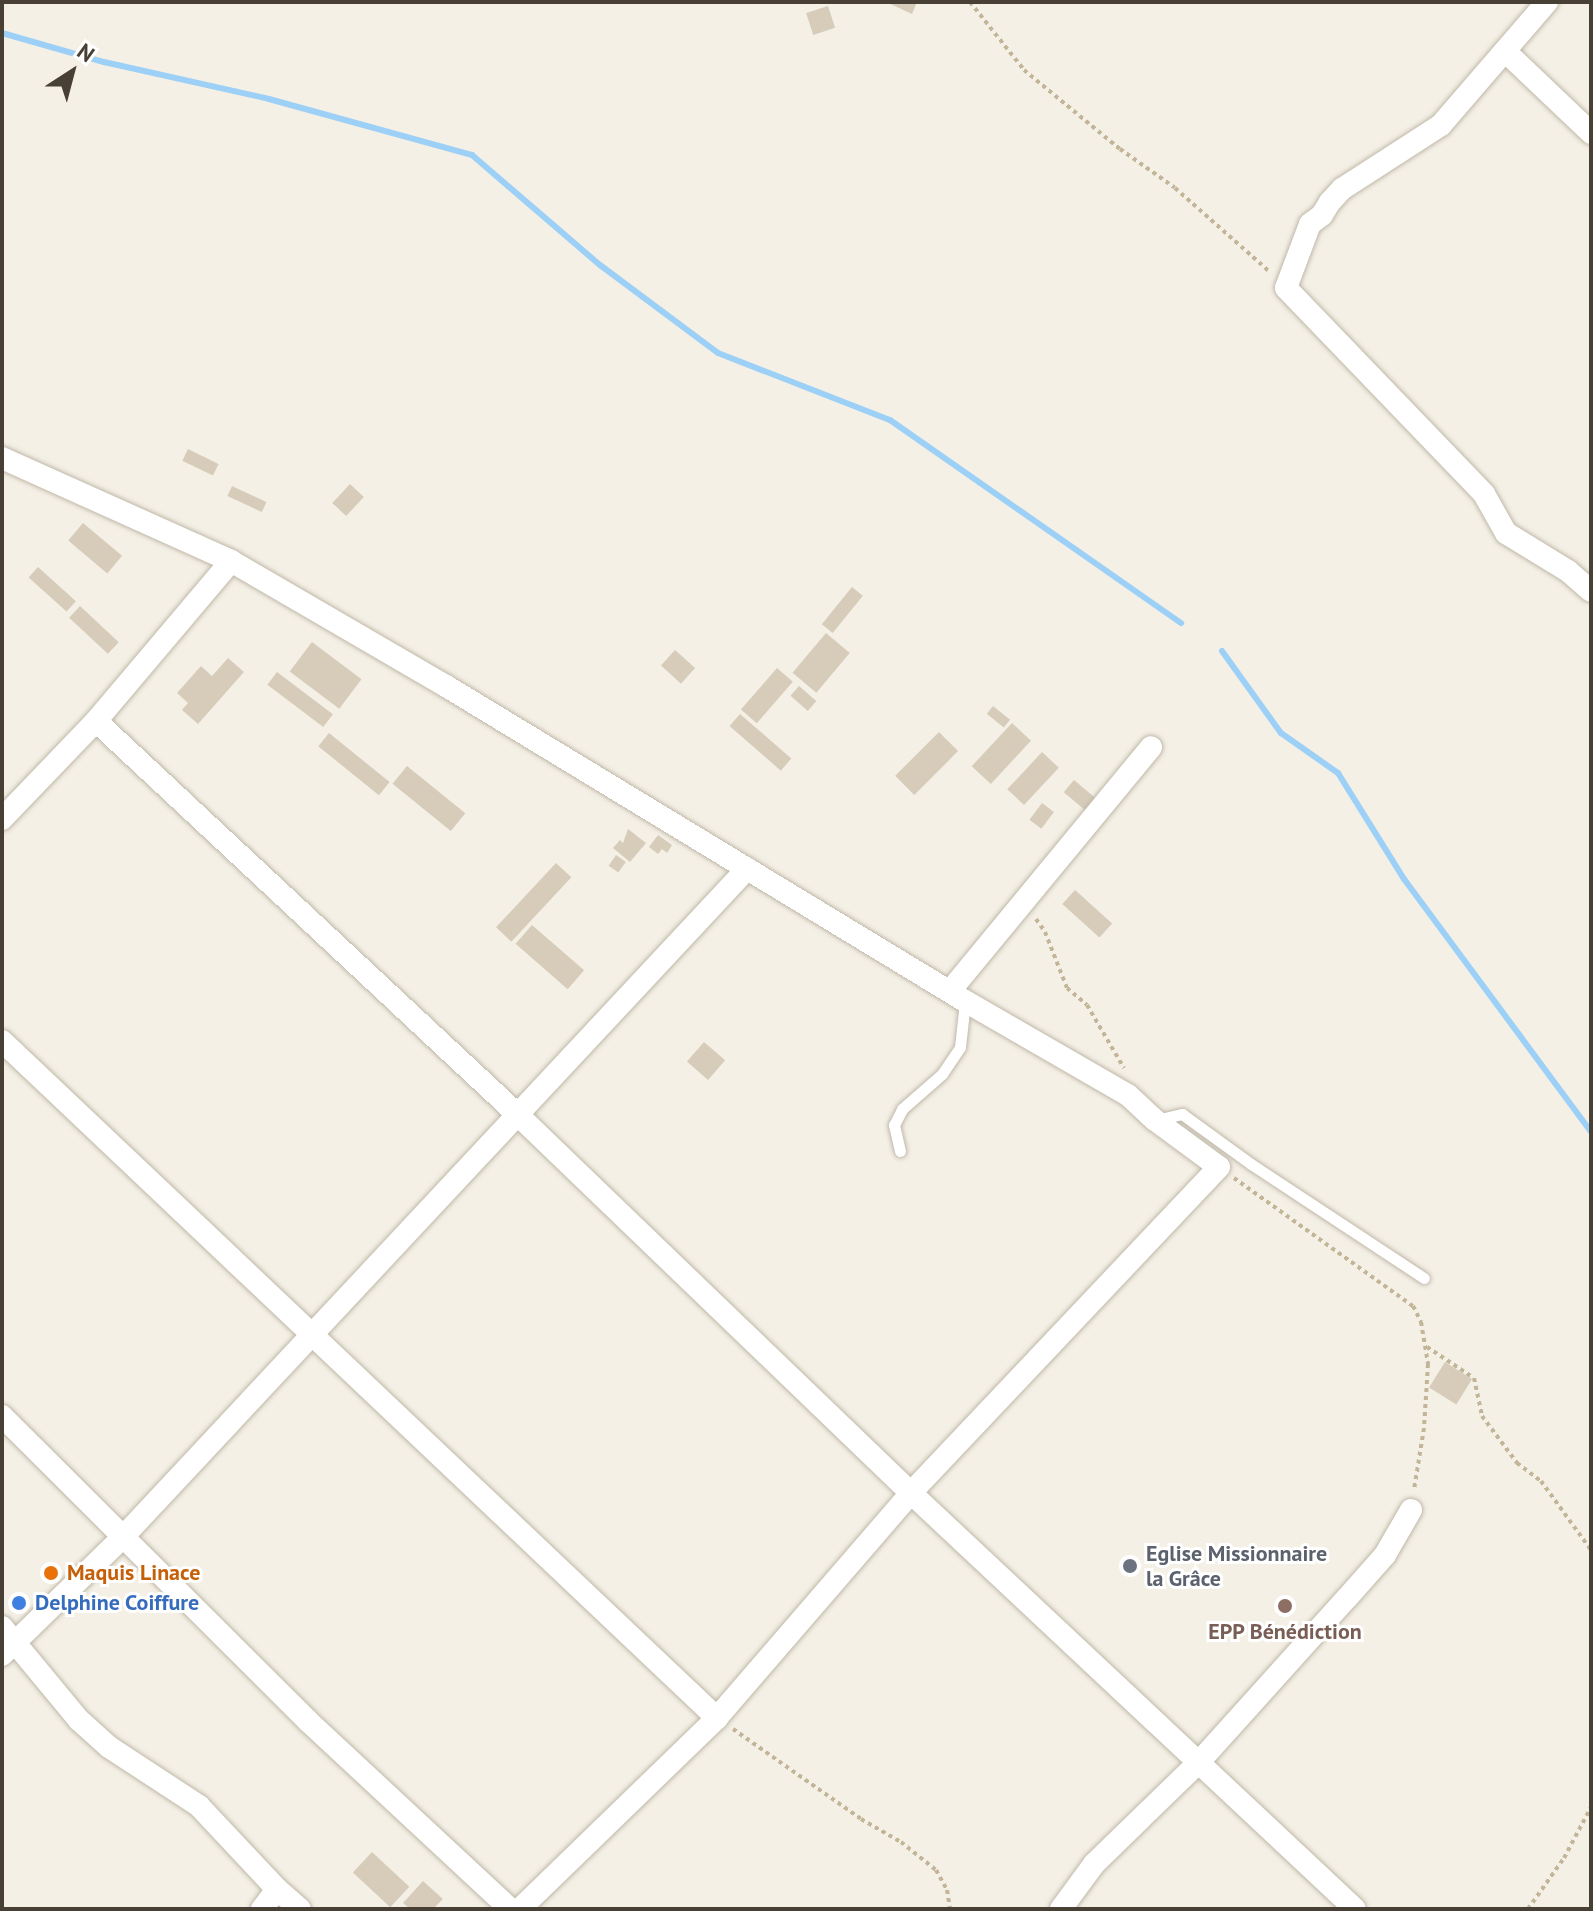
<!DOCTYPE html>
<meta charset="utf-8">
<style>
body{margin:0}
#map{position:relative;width:1593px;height:1911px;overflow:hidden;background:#f4f0e6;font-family:"PT Sans",sans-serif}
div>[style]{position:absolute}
.stream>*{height:6px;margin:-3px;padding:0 3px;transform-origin:3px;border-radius:3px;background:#9dd0f6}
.building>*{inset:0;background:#d7ccba;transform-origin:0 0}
.path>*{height:4px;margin-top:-2px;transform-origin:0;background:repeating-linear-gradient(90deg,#c3b598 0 4px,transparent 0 8px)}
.roads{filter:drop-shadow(0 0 2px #c0b8a8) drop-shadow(0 0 2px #c0b8a8)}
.lane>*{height:11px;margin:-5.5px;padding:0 5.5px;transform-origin:5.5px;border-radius:5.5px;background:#fff}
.street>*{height:22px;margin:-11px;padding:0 11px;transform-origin:11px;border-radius:11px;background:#fff}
.dots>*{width:22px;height:22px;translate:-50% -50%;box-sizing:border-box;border:4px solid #fff;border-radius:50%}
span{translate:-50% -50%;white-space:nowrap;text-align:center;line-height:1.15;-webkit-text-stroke:6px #fff;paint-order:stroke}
.worship-label{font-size:22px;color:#5b616d;font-weight:700}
.left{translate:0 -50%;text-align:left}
.food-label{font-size:22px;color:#c56008;font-weight:700}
.shop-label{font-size:22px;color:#366cbe;font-weight:700}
.education-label{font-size:22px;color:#785e54;font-weight:700}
.frame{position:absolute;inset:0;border:4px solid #484035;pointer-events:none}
.north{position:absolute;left:32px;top:32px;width:80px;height:80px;-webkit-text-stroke:6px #fff;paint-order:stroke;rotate:36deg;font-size:22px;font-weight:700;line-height:32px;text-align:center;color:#484035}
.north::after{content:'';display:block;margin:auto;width:28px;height:36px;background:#484035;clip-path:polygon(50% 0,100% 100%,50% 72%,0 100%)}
</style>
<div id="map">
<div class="stream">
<i style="left:2px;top:33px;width:106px;rotate:15.9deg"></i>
<i style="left:104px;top:62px;width:169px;rotate:12.6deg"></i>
<i style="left:269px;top:99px;width:211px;rotate:15.4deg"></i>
<i style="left:472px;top:155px;width:169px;rotate:40.7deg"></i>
<i style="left:600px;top:265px;width:147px;rotate:36.7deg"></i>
<i style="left:718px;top:353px;width:185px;rotate:21.3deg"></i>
<i style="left:890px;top:420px;width:355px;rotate:34.9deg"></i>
<i style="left:1222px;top:651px;width:101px;rotate:54.3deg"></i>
<i style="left:1281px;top:733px;width:70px;rotate:35.1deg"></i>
<i style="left:1338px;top:773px;width:125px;rotate:58.1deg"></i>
<i style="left:1404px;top:879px;width:315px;rotate:53.5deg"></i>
</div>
<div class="building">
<i style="clip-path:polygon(886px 2px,917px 2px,912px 14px)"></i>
<i style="left:828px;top:6px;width:23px;height:23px;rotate:72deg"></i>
<i style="left:188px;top:449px;width:34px;height:13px;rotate:26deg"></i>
<i style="left:350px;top:484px;width:19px;height:26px;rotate:43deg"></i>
<i style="left:232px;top:486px;width:38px;height:11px;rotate:25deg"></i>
<i style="left:83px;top:523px;width:51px;height:23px;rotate:40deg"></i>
<i style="left:38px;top:567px;width:51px;height:14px;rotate:42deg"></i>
<i style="left:852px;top:587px;width:14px;height:48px;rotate:39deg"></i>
<i style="left:80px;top:606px;width:53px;height:16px;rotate:43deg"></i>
<i style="left:826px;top:633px;width:31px;height:52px;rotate:40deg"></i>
<i style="left:312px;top:642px;width:62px;height:37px;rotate:37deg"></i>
<i style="left:675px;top:650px;width:27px;height:21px;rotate:42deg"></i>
<i style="clip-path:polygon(228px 658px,244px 672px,198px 724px,182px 710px,188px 703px,177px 693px,201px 666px,212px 676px)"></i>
<i style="left:777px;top:668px;width:21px;height:55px;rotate:41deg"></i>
<i style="left:277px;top:672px;width:70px;height:16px;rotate:37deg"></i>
<i style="left:799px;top:686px;width:23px;height:13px;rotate:41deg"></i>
<i style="left:993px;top:706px;width:22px;height:10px;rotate:39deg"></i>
<i style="left:740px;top:714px;width:68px;height:16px;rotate:41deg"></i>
<i style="left:1012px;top:723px;width:26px;height:59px;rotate:43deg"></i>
<i style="left:939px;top:732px;width:27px;height:62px;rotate:45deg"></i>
<i style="left:329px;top:733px;width:78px;height:17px;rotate:39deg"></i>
<i style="left:1042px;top:752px;width:23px;height:51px;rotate:43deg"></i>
<i style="left:407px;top:766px;width:75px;height:23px;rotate:39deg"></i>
<i style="left:1074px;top:780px;width:33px;height:16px;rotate:40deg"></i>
<i style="left:1042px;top:803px;width:15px;height:21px;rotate:37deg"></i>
<i style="clip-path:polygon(628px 829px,646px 843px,630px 862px,613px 848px,620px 840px,623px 843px)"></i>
<i style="clip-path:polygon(658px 835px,672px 845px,667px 853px,662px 849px,658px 854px,649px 847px)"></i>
<i style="left:616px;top:855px;width:12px;height:13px;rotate:35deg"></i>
<i style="left:556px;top:863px;width:21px;height:88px;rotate:43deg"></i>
<i style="left:1075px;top:890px;width:50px;height:19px;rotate:42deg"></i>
<i style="left:532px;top:925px;width:69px;height:25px;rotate:41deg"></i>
<i style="left:704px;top:1042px;width:28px;height:26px;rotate:41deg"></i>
<i style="left:1445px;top:1362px;width:32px;height:30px;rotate:32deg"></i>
<i style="left:372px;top:1852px;width:51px;height:28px;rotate:43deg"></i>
<i style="clip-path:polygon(423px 1881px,443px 1899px,433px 1909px,410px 1909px,403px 1903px)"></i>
</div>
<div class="path">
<i style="left:970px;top:2px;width:87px;rotate:51.5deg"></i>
<i style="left:1024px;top:70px;width:124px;rotate:39.5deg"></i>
<i style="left:1120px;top:149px;width:67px;rotate:35.3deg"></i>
<i style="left:1175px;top:188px;width:127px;rotate:41.5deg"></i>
<i style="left:1036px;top:919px;width:16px;rotate:55deg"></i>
<i style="left:1045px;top:932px;width:60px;rotate:68.6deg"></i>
<i style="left:1067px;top:988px;width:26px;rotate:40deg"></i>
<i style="left:1087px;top:1005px;width:73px;rotate:59.6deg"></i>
<i style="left:1234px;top:1178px;width:220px;rotate:35.6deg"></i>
<i style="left:1413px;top:1306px;width:18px;rotate:63deg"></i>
<i style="left:1421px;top:1322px;width:43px;rotate:80.5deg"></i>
<i style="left:1428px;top:1364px;width:64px;rotate:93.6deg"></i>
<i style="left:1424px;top:1428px;width:63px;rotate:99.2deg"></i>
<i style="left:1427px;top:1347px;width:56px;rotate:33.4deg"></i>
<i style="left:1474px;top:1378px;width:39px;rotate:78deg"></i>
<i style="left:1482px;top:1416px;width:59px;rotate:53.3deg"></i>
<i style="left:1517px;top:1463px;width:30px;rotate:37deg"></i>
<i style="left:1541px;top:1481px;width:85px;rotate:54.1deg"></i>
<i style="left:733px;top:1729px;width:156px;rotate:35.1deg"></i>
<i style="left:861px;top:1819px;width:46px;rotate:29.9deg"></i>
<i style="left:901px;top:1842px;width:45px;rotate:38.7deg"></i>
<i style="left:936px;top:1870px;width:23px;rotate:61deg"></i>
<i style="left:947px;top:1890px;width:19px;rotate:81deg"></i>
<i style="left:1528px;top:1909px;width:62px;rotate:-54.8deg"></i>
<i style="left:1564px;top:1858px;width:58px;rotate:-62.1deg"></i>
</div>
<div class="roads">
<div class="lane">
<i style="left:1156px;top:1120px;width:27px;rotate:-13deg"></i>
<i style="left:1182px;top:1114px;width:85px;rotate:35.9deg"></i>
<i style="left:1251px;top:1164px;width:207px;rotate:33.4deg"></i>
<i style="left:900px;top:1151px;width:27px;rotate:-103deg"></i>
<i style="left:894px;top:1125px;width:18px;rotate:-63deg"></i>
<i style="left:902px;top:1109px;width:53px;rotate:-41.2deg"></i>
<i style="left:942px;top:1074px;width:32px;rotate:-56deg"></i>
<i style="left:960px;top:1047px;width:45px;rotate:-83.7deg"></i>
</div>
<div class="street">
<i style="left:1547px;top:2px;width:162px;rotate:130.8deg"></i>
<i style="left:1441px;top:125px;width:118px;rotate:147.1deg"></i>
<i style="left:1342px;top:189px;width:18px;rotate:133deg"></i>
<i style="left:1330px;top:202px;width:15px;rotate:122deg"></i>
<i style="left:1322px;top:215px;width:15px;rotate:143deg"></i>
<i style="left:1310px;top:224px;width:68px;rotate:110.6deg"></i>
<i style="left:1286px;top:288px;width:286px;rotate:46.1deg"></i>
<i style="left:1484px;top:494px;width:45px;rotate:60.6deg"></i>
<i style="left:1506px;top:533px;width:73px;rotate:31.5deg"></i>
<i style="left:1568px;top:571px;width:30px;rotate:41deg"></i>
<i style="left:1505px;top:51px;width:119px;rotate:43.6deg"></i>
<i style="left:2px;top:458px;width:251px;rotate:24.2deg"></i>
<i style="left:231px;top:561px;width:249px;rotate:30.2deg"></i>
<i style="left:446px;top:686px;width:607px;rotate:31.26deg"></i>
<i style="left:965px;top:1001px;width:188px;rotate:30deg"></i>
<i style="left:1128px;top:1095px;width:37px;rotate:43deg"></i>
<i style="left:1155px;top:1120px;width:79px;rotate:36.3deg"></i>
<i style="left:1219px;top:1167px;width:448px;rotate:133.4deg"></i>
<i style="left:911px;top:1493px;width:297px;rotate:130.8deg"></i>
<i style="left:717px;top:1718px;width:274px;rotate:135.9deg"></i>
<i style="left:96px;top:721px;width:576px;rotate:43.03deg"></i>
<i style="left:517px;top:1114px;width:547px;rotate:43.89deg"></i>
<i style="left:911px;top:1493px;width:608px;rotate:43.14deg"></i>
<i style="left:2px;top:819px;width:136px;rotate:-46.2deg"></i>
<i style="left:96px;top:721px;width:209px;rotate:-49.8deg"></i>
<i style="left:950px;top:991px;width:316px;rotate:-50.5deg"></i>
<i style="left:2px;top:1041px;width:985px;rotate:43.44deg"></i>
<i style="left:2px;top:1416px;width:433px;rotate:44.9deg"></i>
<i style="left:309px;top:1722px;width:275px;rotate:42.9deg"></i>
<i style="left:2px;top:1627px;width:121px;rotate:50.4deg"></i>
<i style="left:79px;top:1720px;width:40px;rotate:42deg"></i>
<i style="left:109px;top:1747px;width:108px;rotate:33.2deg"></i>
<i style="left:199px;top:1806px;width:114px;rotate:46.8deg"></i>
<i style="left:277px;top:1889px;width:30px;rotate:41deg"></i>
<i style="left:2px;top:1655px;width:168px;rotate:-44.3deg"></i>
<i style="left:122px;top:1538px;width:916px;rotate:-46.95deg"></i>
<i style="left:262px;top:1909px;width:25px;rotate:-53deg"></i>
<i style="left:1061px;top:1909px;width:56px;rotate:-53.7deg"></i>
<i style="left:1094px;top:1864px;width:148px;rotate:-44.2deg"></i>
<i style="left:1200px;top:1761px;width:219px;rotate:-48deg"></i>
<i style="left:1347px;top:1598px;width:57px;rotate:-48.5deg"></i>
<i style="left:1385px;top:1555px;width:52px;rotate:-60deg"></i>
</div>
</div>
<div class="dots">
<i style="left:1130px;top:1566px;background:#6b7280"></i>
<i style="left:51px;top:1573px;background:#e8710a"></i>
<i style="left:19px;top:1603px;background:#3f7fe0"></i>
<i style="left:1285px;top:1606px;background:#8d6e63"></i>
</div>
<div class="worship-label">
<span class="left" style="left:1146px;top:1566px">Eglise Missionnaire<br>la Grâce</span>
</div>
<div class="food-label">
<span class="left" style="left:67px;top:1573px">Maquis Linace</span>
</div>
<div class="shop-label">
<span class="left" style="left:35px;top:1603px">Delphine Coiffure</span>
</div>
<div class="education-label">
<span style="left:1285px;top:1632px">EPP Bénédiction</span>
</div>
<div class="frame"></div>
<div class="north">N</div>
</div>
